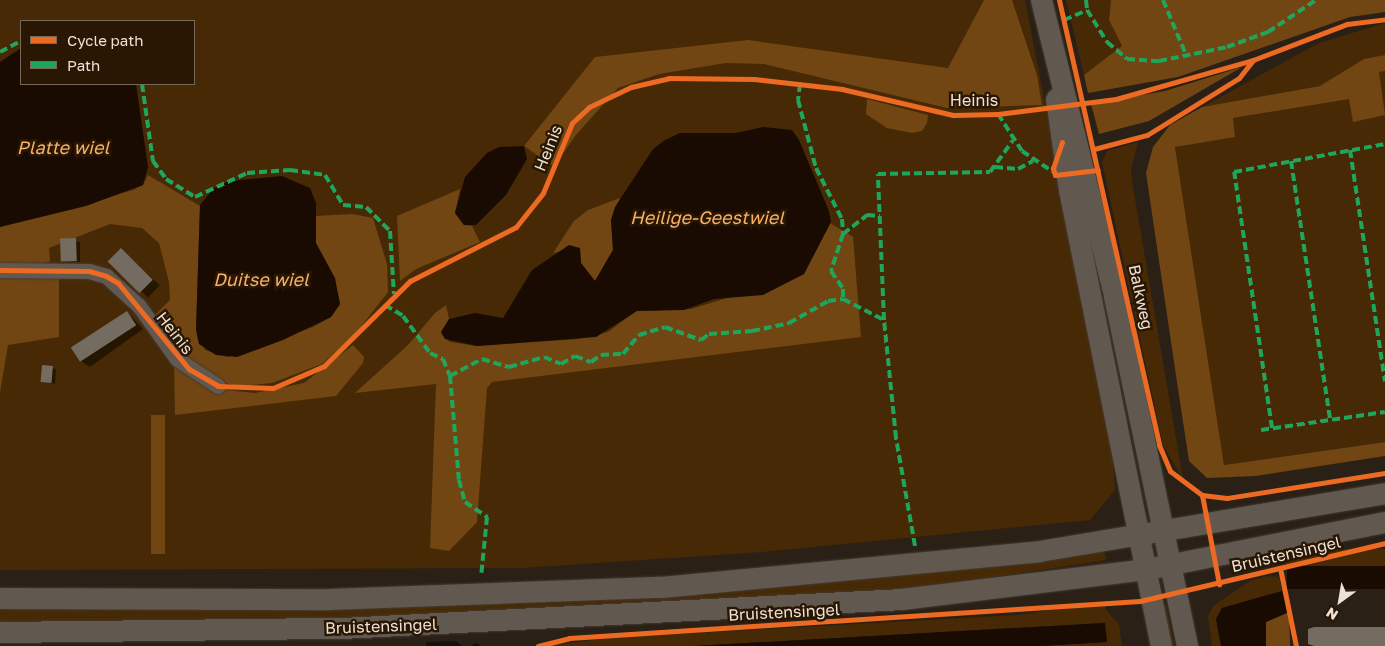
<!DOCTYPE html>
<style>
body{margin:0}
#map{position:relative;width:1385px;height:646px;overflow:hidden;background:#2a2015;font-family:"Golos Text",sans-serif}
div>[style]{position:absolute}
.green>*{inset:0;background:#472a05;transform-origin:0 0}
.forest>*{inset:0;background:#714613;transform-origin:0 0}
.water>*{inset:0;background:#190a02;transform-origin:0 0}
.shadow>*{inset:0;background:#0007;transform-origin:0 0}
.building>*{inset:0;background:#746b61;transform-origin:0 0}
.roads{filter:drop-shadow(0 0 1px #433a32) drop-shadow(0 0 1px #433a32)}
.street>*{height:15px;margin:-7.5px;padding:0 7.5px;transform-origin:7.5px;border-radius:7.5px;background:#615850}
.secondary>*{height:21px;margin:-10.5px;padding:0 10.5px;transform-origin:10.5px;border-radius:10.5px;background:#615850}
.quiet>*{height:4px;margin-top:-2px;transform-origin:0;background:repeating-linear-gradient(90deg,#20a55d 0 8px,transparent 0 12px)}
.cycleway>*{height:5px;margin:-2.5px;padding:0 2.5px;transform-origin:2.5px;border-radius:2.5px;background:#ed6a23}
span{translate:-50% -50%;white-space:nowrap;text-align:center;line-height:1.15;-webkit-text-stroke:5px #291704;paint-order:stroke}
.street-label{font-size:16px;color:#eee1d5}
.water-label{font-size:18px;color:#f7b066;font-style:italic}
.legend{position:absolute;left:20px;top:20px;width:175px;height:65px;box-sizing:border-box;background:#291704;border:1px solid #786858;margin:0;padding:6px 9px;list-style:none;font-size:15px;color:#eee1d5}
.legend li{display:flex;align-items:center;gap:10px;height:25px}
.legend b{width:25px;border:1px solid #786858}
.north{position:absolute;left:1315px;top:576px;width:50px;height:50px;-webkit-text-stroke:4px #291704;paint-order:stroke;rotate:212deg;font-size:14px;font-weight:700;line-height:20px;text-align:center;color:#eee1d5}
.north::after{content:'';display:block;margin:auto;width:18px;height:22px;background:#eee1d5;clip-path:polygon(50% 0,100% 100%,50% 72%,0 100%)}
</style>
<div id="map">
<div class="green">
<i style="clip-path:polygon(evenodd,0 0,1025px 0,1112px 453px,1115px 490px,1090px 520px,762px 552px,522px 568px,0 570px,0 0,21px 21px,194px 21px,194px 84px,21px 84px,21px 21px)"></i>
<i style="clip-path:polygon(1066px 0,1111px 0,1109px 20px,1122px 46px,1089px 74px,1084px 75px)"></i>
<i style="clip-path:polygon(1385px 23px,1385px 55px,1320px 86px,1202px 107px,1319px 43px)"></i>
<i style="clip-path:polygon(1385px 71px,1385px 442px,1224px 465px,1175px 146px,1235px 137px,1233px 118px,1381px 91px,1379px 72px)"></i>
<i style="clip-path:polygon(1138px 142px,1131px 169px,1133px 187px,1183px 479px,1163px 445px,1102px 162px,1107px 151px)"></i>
<i style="left:1385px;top:549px;width:17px;height:99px;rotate:90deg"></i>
<i style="clip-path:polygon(1104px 550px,1106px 560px,902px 591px,536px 614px,0 625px,0 609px,40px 606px,658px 595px,899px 576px)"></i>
<i style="clip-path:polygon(1268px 576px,1279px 577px,1282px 591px,1222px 608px,1216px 619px,1221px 646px,1212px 646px,1208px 616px,1213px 606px,1250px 581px)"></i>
<i style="clip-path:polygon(1092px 604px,1106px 605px,1105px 609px,1119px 624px,1122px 646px,1041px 646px,1107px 642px,1104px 623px,693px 646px,549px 646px,608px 638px,1018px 615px)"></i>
<i style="clip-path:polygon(1166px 605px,1174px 646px,1169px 646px,1162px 606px)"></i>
</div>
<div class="forest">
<i style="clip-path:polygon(984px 0,1012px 0,1037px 75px,1042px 105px,947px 108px,764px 64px,726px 63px,659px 74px,618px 88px,575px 136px,554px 167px,524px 146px,595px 57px,748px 40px,948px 68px)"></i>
<i style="clip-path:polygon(1111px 0,1385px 0,1385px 12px,1350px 17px,1178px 77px,1088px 93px,1084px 75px,1122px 46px,1109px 20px)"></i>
<i style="clip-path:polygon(1385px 55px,1385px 71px,1379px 72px,1385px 115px,1353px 122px,1349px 99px,1233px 118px,1235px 137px,1175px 147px,1224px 465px,1385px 442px,1385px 456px,1256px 476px,1207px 478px,1189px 461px,1178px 389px,1146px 173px,1153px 147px,1170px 125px,1202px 107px,1320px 86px,1364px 59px)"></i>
<i style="clip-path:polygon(1242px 67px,1149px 121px,1099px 134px,1091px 104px,1165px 91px)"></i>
<i style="clip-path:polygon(867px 99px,928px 115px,927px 123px,922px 131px,912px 133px,887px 128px,866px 114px)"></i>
<i style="clip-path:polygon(148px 175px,200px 206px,196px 330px,205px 350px,227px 357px,313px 327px,331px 317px,340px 304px,316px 243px,316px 216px,352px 214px,373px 218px,387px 264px,388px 292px,356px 333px,322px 364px,272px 383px,239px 386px,219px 382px,191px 367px,153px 317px,170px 300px,169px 282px,159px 243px,142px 228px,110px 224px,49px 248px,50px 262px,0 267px,0 227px,133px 190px,143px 185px)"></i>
<i style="clip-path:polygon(460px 189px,455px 213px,464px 225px,472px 226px,480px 242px,416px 269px,400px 281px,397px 216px)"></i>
<i style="clip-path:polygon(620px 198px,611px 220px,613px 250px,595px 281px,581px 263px,580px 248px,553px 253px,574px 221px,588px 210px)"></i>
<i style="clip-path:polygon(830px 223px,853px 237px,861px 337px,492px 382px,487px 388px,477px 522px,449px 551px,430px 548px,436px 384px,355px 393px,408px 345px,435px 313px,446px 305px,449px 319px,441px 333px,450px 342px,477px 346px,579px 339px,608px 332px,636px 311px,691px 309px,804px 274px)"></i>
<i style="clip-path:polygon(0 274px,59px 274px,59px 337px,8px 345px,0 393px)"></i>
<i style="clip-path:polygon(353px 345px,364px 357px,363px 363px,336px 396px,175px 415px,174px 363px,218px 389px,255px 393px,304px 383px)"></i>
<i style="left:165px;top:415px;width:139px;height:14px;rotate:90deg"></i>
<i style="clip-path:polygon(1289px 612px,1290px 646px,1266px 646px,1266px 622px)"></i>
</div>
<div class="water">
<i style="clip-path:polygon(21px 48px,21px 84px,136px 84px,148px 167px,143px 185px,86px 206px,0 227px,0 62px)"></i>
<i style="clip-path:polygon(763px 127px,792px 130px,799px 140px,829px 211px,831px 222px,804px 274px,763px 295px,714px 299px,684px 310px,637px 311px,596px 337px,477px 346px,445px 339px,441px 332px,449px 319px,475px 313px,503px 318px,532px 270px,569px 245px,580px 248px,581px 263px,595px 281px,613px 250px,611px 220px,615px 207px,653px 149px,665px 140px,680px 133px,736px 133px)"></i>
<i style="clip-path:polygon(524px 146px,527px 159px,506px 195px,476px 225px,464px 225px,455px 213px,465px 177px,487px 153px,499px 147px)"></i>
<i style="clip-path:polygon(282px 176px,310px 188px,316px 203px,316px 243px,335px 278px,340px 304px,331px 317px,283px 340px,237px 357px,216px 355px,199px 344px,196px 330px,200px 205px,213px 189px,229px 181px)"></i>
<i style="left:1385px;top:566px;width:23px;height:98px;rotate:90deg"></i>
<i style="clip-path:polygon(1282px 591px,1289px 612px,1266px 622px,1266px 646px,1221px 646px,1216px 619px,1222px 608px)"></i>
<i style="clip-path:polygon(1105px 623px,1107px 642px,1041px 646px,693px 646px)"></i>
</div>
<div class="shadow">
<i style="clip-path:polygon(61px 240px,80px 242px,80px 262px,63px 260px)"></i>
<i style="left:121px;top:249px;width:53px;height:17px;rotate:43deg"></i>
<i style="clip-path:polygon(127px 312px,143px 329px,90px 367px,82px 362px,73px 350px)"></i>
<i style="clip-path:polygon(43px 366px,56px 369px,55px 384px,42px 381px)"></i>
<i style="clip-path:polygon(456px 641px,462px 646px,426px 646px,426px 642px)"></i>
<i style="clip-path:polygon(476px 643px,481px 646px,471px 646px)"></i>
</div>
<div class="building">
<i style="left:76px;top:238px;width:23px;height:16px;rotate:88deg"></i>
<i style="left:121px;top:248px;width:45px;height:19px;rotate:45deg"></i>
<i style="left:127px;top:311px;width:17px;height:67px;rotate:57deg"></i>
<i style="left:42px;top:365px;width:11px;height:17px;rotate:5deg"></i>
<i style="clip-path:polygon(1314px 627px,1385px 627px,1385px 646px,1314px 646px,1308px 644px,1308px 629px)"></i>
</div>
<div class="roads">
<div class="street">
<i style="left:0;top:270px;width:89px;rotate:0.6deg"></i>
<i style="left:89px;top:271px;width:18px;rotate:16deg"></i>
<i style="left:106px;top:276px;width:45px;rotate:42.3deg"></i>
<i style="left:139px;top:306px;width:65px;rotate:54.4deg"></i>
<i style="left:177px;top:359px;width:49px;rotate:33.4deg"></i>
</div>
<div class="secondary">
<i style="left:1041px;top:0;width:305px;rotate:76.1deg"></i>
<i style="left:1114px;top:296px;width:358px;rotate:78.2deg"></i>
<i style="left:1056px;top:99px;width:92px;rotate:81.9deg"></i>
<i style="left:1069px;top:190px;width:465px;rotate:78.6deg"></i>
<i style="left:0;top:598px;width:329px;rotate:0.2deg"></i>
<i style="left:329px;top:599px;width:332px;rotate:-2.1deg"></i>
<i style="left:661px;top:587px;width:380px;rotate:-5.4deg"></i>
<i style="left:1039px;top:551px;width:351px;rotate:-9.5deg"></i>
<i style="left:0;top:632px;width:342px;rotate:-0.7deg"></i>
<i style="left:342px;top:628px;width:561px;rotate:-2.96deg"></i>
<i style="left:902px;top:599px;width:247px;rotate:-7deg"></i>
<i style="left:1147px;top:569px;width:243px;rotate:-11.2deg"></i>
</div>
</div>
<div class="quiet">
<i style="left:1086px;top:0;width:10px;rotate:84deg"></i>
<i style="left:1087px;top:10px;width:38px;rotate:58deg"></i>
<i style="left:1107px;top:42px;width:26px;rotate:40deg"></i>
<i style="left:1127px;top:59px;width:32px;rotate:4deg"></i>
<i style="left:1159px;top:61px;width:69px;rotate:-11.6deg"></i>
<i style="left:1227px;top:47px;width:44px;rotate:-20.1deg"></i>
<i style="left:1268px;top:32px;width:58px;rotate:-33.7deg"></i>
<i style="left:1163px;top:0;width:62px;rotate:67.2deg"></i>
<i style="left:1064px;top:20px;width:25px;rotate:-23deg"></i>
<i style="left:0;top:52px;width:24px;rotate:-28deg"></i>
<i style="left:142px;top:84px;width:78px;rotate:81.9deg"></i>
<i style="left:153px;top:161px;width:22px;rotate:54deg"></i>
<i style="left:166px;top:179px;width:34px;rotate:32deg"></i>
<i style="left:195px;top:197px;width:57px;rotate:-24.8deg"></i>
<i style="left:247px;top:173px;width:43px;rotate:-4deg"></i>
<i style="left:290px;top:170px;width:35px;rotate:8deg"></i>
<i style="left:325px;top:175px;width:35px;rotate:59deg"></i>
<i style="left:343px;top:205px;width:23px;rotate:5deg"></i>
<i style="left:366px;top:207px;width:34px;rotate:45deg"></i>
<i style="left:390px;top:231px;width:63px;rotate:86.4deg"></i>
<i style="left:800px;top:84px;width:16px;rotate:97deg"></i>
<i style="left:798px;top:100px;width:70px;rotate:75.2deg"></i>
<i style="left:816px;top:168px;width:57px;rotate:63deg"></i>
<i style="left:842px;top:219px;width:15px;rotate:86deg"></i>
<i style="left:843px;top:234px;width:39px;rotate:108deg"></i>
<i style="left:831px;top:271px;width:22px;rotate:56deg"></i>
<i style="left:843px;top:289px;width:10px;rotate:90deg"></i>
<i style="left:998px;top:114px;width:44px;rotate:57deg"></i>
<i style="left:1022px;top:151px;width:37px;rotate:34deg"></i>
<i style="left:1350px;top:150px;width:234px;rotate:81.4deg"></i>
<i style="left:1291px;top:161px;width:261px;rotate:81.4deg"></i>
<i style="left:995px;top:167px;width:23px;rotate:5deg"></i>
<i style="left:1018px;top:169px;width:17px;rotate:-28deg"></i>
<i style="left:843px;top:234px;width:31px;rotate:-38deg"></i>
<i style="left:867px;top:215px;width:13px;rotate:4deg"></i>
<i style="left:385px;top:305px;width:21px;rotate:31deg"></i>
<i style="left:403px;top:316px;width:46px;rotate:53.9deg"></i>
<i style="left:430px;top:353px;width:14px;rotate:25deg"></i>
<i style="left:443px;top:359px;width:18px;rotate:68deg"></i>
<i style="left:450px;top:376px;width:36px;rotate:-28deg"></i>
<i style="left:482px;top:359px;width:28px;rotate:17deg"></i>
<i style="left:509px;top:367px;width:36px;rotate:-16deg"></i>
<i style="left:544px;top:357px;width:18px;rotate:22deg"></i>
<i style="left:561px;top:364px;width:16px;rotate:-30deg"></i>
<i style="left:575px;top:356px;width:17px;rotate:21deg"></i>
<i style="left:591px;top:362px;width:12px;rotate:-35deg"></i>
<i style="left:601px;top:355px;width:22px;rotate:-3deg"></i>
<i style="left:623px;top:354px;width:25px;rotate:-50deg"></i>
<i style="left:639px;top:335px;width:27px;rotate:-17deg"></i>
<i style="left:665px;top:327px;width:38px;rotate:20deg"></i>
<i style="left:701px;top:340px;width:10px;rotate:-37deg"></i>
<i style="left:709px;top:334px;width:43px;rotate:-4deg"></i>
<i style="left:752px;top:331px;width:38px;rotate:-12deg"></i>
<i style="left:789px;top:323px;width:45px;rotate:-29.4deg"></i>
<i style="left:828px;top:301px;width:15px;rotate:-8deg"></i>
<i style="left:843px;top:299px;width:46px;rotate:27.1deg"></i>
<i style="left:450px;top:376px;width:104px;rotate:85.1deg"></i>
<i style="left:459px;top:480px;width:23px;rotate:75deg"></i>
<i style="left:465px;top:502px;width:27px;rotate:34deg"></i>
<i style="left:487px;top:517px;width:60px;rotate:95.7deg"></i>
<i style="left:1272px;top:428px;width:259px;rotate:-98.4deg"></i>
<i style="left:1234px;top:172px;width:154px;rotate:-10.5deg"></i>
<i style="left:1261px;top:430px;width:125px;rotate:-8.3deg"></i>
<i style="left:915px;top:546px;width:110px;rotate:-100deg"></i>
<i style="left:896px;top:438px;width:119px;rotate:-95.8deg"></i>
<i style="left:884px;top:320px;width:146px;rotate:-92.4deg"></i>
<i style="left:878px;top:174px;width:112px;rotate:-1deg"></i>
<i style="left:990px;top:172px;width:39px;rotate:-54deg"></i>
</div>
<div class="cycleway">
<i style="left:1059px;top:0;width:456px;rotate:77.3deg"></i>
<i style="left:1159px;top:445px;width:28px;rotate:67deg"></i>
<i style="left:1170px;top:471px;width:40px;rotate:37deg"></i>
<i style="left:1202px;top:495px;width:91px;rotate:79.2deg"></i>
<i style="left:1062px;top:142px;width:28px;rotate:109deg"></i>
<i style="left:1053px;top:168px;width:7px;rotate:74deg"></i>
<i style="left:1055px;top:175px;width:43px;rotate:-6.6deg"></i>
<i style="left:1094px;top:149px;width:55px;rotate:-14.8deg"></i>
<i style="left:1147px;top:135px;width:108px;rotate:-31.8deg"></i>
<i style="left:1239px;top:78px;width:23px;rotate:-52deg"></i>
<i style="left:0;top:270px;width:89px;rotate:0.6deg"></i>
<i style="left:89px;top:271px;width:18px;rotate:16deg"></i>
<i style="left:106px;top:276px;width:14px;rotate:30deg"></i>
<i style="left:118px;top:283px;width:112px;rotate:50.5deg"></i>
<i style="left:189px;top:369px;width:34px;rotate:30deg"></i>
<i style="left:218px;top:386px;width:55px;rotate:2.1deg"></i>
<i style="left:273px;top:388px;width:56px;rotate:-23.3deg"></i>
<i style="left:324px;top:366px;width:121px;rotate:-44.7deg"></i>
<i style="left:410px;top:281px;width:119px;rotate:-27deg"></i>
<i style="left:516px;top:227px;width:43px;rotate:-51.5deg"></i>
<i style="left:543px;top:193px;width:76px;rotate:-67.5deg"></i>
<i style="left:572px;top:123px;width:23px;rotate:-43deg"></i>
<i style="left:589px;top:107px;width:47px;rotate:-25.5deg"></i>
<i style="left:631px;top:87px;width:39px;rotate:-13deg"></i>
<i style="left:669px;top:78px;width:85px;rotate:0.7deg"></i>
<i style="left:754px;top:79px;width:89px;rotate:6.5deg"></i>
<i style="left:842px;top:89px;width:114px;rotate:13.2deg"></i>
<i style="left:953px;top:115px;width:45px;rotate:-1.3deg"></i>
<i style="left:998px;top:114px;width:119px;rotate:-7.2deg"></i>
<i style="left:1116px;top:99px;width:142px;rotate:-15.9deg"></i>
<i style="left:1253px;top:60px;width:101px;rotate:-21deg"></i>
<i style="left:1347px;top:24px;width:38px;rotate:-7deg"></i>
<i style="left:1202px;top:495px;width:25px;rotate:7deg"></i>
<i style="left:1227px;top:498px;width:160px;rotate:-9deg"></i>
<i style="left:1280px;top:568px;width:80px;rotate:78.4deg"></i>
<i style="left:538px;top:646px;width:32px;rotate:-14deg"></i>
<i style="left:569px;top:638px;width:572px;rotate:-3.71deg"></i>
<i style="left:1140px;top:601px;width:252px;rotate:-13.3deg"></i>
</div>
<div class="street-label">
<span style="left:974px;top:100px">Heinis</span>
<span style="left:548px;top:148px;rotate:-68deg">Heinis</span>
<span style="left:1141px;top:297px;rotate:78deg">Balkweg</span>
<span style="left:175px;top:333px;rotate:52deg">Heinis</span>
<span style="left:1286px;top:554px;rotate:-13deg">Bruistensingel</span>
<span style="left:784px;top:612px;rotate:-3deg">Bruistensingel</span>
<span style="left:381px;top:626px;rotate:-2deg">Bruistensingel</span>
</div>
<div class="water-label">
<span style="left:63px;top:147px">Platte wiel</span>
<span style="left:707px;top:217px">Heilige-Geestwiel</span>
<span style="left:261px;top:279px">Duitse wiel</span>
</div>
<ul class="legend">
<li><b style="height:6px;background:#ed6a23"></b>Cycle path</li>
<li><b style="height:6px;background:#20a55d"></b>Path</li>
</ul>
<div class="north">N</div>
</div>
